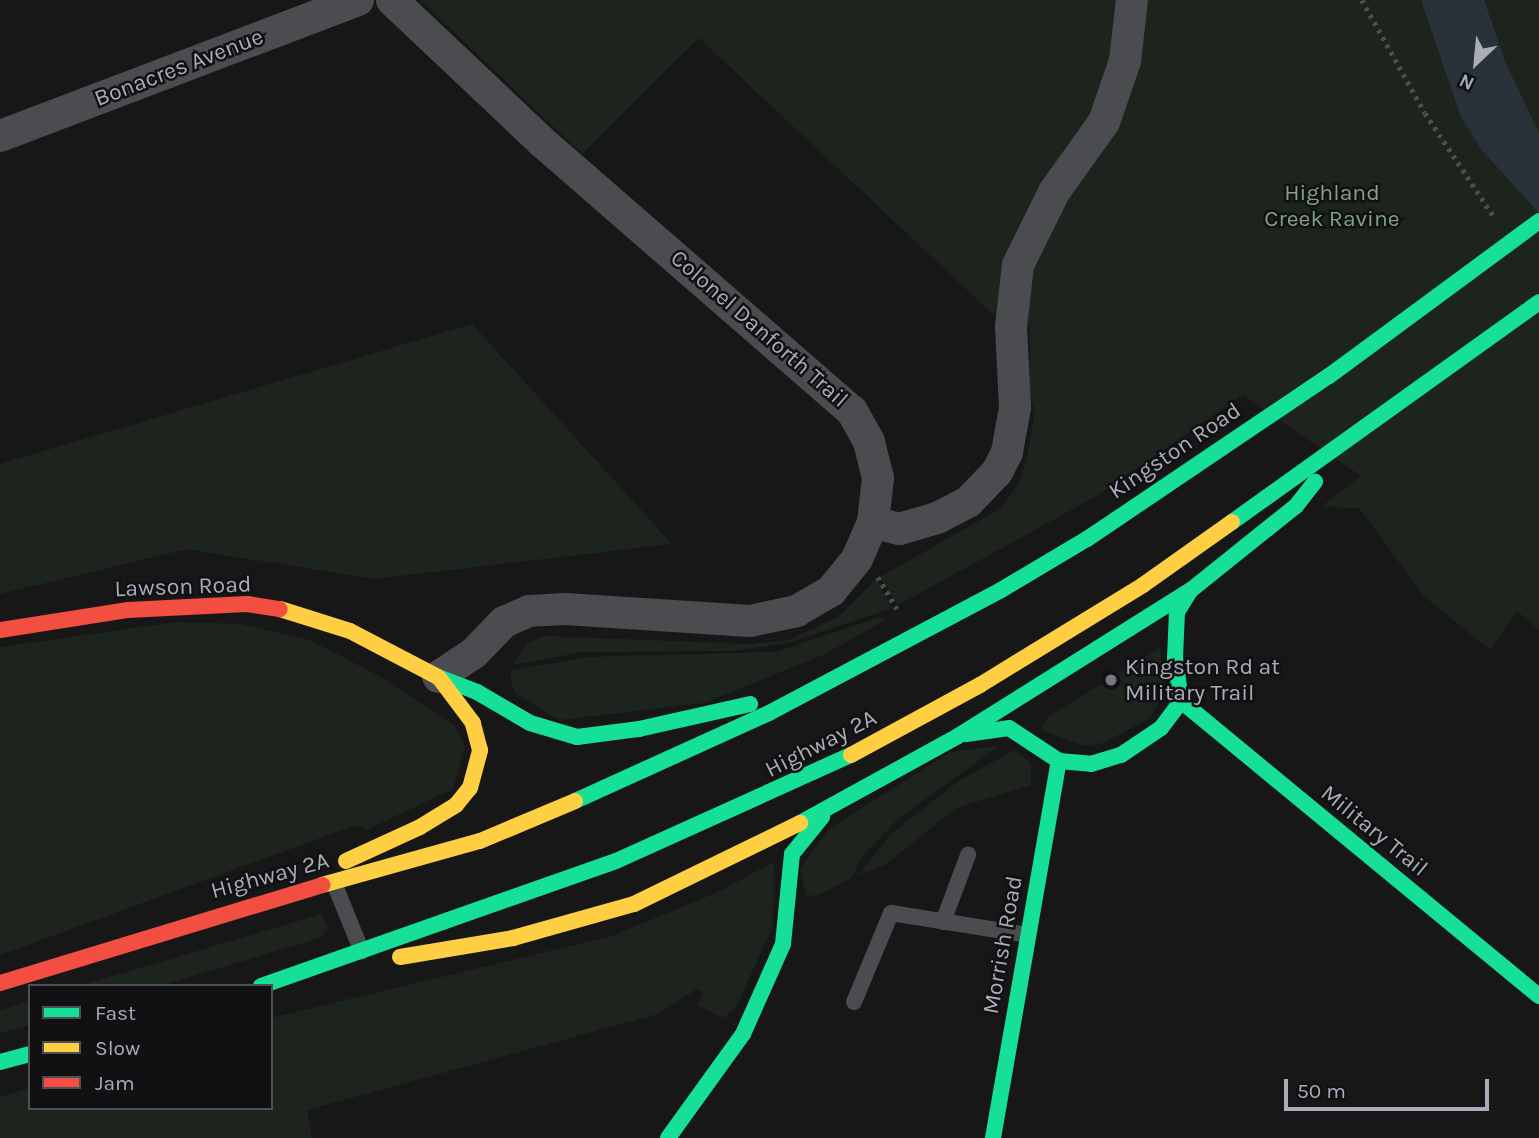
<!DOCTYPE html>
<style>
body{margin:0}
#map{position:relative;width:1539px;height:1138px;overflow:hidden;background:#171717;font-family:Karla,sans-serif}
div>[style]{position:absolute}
.green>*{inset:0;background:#1d241e}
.water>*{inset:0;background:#2a3239}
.path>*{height:4.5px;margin-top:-2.25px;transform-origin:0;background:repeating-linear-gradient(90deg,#4d4e52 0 3.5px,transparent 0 8.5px)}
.lane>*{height:16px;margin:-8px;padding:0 8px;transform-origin:8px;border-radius:8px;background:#4b4c50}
.street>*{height:32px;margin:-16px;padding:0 16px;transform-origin:16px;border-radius:16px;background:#4b4c50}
.fast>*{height:16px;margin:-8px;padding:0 8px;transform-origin:8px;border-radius:8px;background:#16e098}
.slow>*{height:16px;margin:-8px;padding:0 8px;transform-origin:8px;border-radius:8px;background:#ffcf43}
.jam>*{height:16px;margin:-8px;padding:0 8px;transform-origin:8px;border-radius:8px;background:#f24e42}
.fast-bridge>*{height:16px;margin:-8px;padding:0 8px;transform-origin:8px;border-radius:8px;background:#16e098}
.dots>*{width:19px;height:19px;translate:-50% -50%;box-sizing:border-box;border:4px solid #111113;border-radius:50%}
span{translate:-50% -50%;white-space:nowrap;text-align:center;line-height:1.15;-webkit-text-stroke:5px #111113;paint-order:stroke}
.street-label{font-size:23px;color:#a8adb8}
.park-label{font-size:23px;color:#7fa381}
.poi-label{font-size:23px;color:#a8adb8}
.left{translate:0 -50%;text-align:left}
.legend{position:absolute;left:28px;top:984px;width:245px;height:126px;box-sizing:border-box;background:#111113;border:2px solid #4d4f55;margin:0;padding:9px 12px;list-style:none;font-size:21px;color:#a8adb8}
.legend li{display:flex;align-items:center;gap:14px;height:35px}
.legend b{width:35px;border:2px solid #4d4f55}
.north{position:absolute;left:1441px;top:28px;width:70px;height:70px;-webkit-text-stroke:5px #111113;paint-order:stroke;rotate:206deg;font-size:19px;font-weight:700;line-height:28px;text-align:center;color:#a8adb8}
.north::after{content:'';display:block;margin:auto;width:24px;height:32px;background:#a8adb8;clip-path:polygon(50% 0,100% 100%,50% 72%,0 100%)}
.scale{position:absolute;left:1284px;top:1079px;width:205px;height:32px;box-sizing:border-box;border:4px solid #a8adb8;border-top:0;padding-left:9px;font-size:21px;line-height:24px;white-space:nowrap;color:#a8adb8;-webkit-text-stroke:5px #111113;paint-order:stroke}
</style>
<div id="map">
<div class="green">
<i style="clip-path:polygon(420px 0,1539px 0,1539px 630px,1517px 611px,1490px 650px,1424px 596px,1359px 508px,1321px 507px,1361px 476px,1243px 395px,1095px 497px,898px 605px,880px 577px,1000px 509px,1017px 486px,1026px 462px,1035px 412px,1029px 393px,1030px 327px,997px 318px,699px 38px,582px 154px)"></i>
<i style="clip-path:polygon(472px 324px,672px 544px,373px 579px,187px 549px,0 594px,0 464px)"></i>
<i style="clip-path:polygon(876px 579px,892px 608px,792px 642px,735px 651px,582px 652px,513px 665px,527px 643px,545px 636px,749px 644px,789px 640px,838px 617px)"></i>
<i style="clip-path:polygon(880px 617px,885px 620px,825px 654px,704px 703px,559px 720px,515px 693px,511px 682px,510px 671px,587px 657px,776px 652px)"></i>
<i style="clip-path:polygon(175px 622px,241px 624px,312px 641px,381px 677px,454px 725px,465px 746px,453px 789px,366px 830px,356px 825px,0 955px,0 647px)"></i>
<i style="clip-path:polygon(1160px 648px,1165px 690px,1150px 718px,1103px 743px,1085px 746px,1041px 730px,1048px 717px,1103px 683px,1109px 690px,1122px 682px,1117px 674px)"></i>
<i style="clip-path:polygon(999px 746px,898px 819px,862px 857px,851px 878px,819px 895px,806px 896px,800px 869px,829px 829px,950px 752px)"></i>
<i style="clip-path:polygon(1015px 750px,1031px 764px,1031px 785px,956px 808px,885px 865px,858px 875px,892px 833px,960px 780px)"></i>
<i style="clip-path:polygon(774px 862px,773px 926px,736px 1007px,723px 1018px,697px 1005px,703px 992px,697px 989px,658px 1014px,307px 1110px,312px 1138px,0 1138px,0 1097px,30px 1088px,30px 1108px,271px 1108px,271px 1018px,612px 936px,720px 891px)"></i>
<i style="clip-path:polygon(322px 914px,328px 929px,320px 938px,160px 986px,79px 986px)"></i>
<i style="clip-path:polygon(30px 1001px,30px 1025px,0 1033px,0 1010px)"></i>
</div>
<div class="water">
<i style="clip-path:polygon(1421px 0,1484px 0,1506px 64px,1539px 133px,1539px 213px,1481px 149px,1461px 117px)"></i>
</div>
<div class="path">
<i style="left:1362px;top:0;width:129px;rotate:60.9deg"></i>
<i style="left:1425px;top:113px;width:125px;rotate:56.4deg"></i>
<i style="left:878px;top:577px;width:37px;rotate:59deg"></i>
</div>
<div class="lane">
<i style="left:334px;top:883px;width:74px;rotate:67.9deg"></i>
<i style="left:943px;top:922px;width:72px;rotate:-69.5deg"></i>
<i style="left:854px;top:1002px;width:96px;rotate:-67.4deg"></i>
<i style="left:891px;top:913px;width:139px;rotate:9.1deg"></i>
</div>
<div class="street">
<i style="left:392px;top:0;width:205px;rotate:43.4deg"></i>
<i style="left:541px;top:141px;width:412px;rotate:41deg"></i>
<i style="left:852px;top:411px;width:35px;rotate:61deg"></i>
<i style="left:869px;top:442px;width:37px;rotate:76deg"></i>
<i style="left:878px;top:478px;width:44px;rotate:96.5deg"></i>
<i style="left:873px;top:522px;width:40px;rotate:113.4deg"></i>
<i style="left:857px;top:559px;width:41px;rotate:129.1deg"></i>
<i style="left:831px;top:591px;width:39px;rotate:150deg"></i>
<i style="left:797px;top:611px;width:48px;rotate:168deg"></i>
<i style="left:750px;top:621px;width:185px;rotate:-176.3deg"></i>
<i style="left:565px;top:609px;width:36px;rotate:177deg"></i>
<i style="left:529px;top:611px;width:27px;rotate:156deg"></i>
<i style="left:504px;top:622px;width:43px;rotate:134.1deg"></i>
<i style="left:474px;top:653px;width:43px;rotate:146.3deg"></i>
<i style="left:0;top:136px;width:383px;rotate:-20.8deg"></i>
<i style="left:873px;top:522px;width:27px;rotate:15deg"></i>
<i style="left:899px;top:529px;width:40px;rotate:-16deg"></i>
<i style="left:937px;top:518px;width:35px;rotate:-27deg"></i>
<i style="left:968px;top:502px;width:42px;rotate:-46deg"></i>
<i style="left:997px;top:472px;width:22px;rotate:-63deg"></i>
<i style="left:1007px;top:452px;width:45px;rotate:-79.7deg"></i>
<i style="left:1015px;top:408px;width:81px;rotate:-92.8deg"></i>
<i style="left:1011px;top:327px;width:62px;rotate:-83.6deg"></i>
<i style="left:1018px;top:265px;width:81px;rotate:-63.7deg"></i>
<i style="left:1054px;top:192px;width:86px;rotate:-54.5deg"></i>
<i style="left:1104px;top:122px;width:65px;rotate:-71deg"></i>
<i style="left:1125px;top:61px;width:61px;rotate:-83.5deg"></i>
</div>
<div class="fast">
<i style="left:1232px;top:522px;width:378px;rotate:-35.6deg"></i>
<i style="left:438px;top:677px;width:42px;rotate:21deg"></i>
<i style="left:477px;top:692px;width:61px;rotate:30.3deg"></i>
<i style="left:530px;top:723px;width:49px;rotate:16.6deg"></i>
<i style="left:577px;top:737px;width:63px;rotate:-7.4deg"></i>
<i style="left:639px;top:729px;width:114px;rotate:-12.7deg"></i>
<i style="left:1181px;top:701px;width:464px;rotate:39.5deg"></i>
<i style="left:966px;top:734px;width:43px;rotate:-7.9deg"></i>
<i style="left:1009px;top:728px;width:60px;rotate:33.4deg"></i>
<i style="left:1059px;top:761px;width:32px;rotate:5deg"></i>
<i style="left:1091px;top:764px;width:31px;rotate:-17deg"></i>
<i style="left:1121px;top:755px;width:48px;rotate:-34deg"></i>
<i style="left:1161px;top:728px;width:34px;rotate:-53deg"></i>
<i style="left:1181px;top:701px;width:43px;rotate:-97.9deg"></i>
<i style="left:1175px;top:658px;width:46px;rotate:-87.5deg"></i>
<i style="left:1177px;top:612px;width:26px;rotate:-58deg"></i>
<i style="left:575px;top:801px;width:213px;rotate:-24.4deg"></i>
<i style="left:769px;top:713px;width:263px;rotate:-27.9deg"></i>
<i style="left:1001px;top:590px;width:100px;rotate:-30.7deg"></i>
<i style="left:1087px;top:539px;width:292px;rotate:-34deg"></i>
<i style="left:800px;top:823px;width:180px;rotate:-28.8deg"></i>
<i style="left:958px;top:736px;width:275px;rotate:-32.1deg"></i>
<i style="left:1191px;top:590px;width:134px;rotate:-38.7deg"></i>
<i style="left:1296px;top:506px;width:31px;rotate:-52deg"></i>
<i style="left:261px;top:986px;width:376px;rotate:-19.4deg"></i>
<i style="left:616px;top:861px;width:258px;rotate:-24.3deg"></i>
<i style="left:743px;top:1034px;width:98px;rotate:-66deg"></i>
<i style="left:783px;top:944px;width:90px;rotate:-84.3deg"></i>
<i style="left:792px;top:854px;width:48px;rotate:-51deg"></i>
<i style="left:0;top:1062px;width:31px;rotate:-15deg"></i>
<i style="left:668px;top:1138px;width:128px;rotate:-54.2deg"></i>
<i style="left:993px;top:1138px;width:383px;rotate:-80.1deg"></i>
</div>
<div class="slow">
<i style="left:280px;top:609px;width:73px;rotate:17.4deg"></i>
<i style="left:350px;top:631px;width:99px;rotate:27.6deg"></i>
<i style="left:851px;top:755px;width:147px;rotate:-28.5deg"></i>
<i style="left:980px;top:685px;width:191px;rotate:-31.5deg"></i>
<i style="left:1143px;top:585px;width:109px;rotate:-35.3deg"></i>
<i style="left:346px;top:861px;width:81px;rotate:-24.7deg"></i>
<i style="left:420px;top:827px;width:42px;rotate:-31.4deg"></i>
<i style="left:456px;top:805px;width:22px;rotate:-51deg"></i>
<i style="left:470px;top:788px;width:39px;rotate:-75deg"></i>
<i style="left:480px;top:750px;width:28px;rotate:-105deg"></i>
<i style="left:473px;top:723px;width:55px;rotate:-126.9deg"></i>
<i style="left:322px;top:885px;width:164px;rotate:-15.6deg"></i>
<i style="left:480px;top:841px;width:103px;rotate:-22.8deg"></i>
<i style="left:400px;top:957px;width:115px;rotate:-9.5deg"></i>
<i style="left:513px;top:938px;width:126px;rotate:-15.7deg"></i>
<i style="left:634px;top:904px;width:185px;rotate:-26deg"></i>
</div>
<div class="jam">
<i style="left:0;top:630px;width:130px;rotate:-8.9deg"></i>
<i style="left:128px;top:610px;width:119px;rotate:-2.9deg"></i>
<i style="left:247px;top:604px;width:33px;rotate:9deg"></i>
<i style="left:0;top:983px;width:337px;rotate:-16.9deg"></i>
</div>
<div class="fast-bridge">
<i style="left:1329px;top:376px;width:261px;rotate:-36.4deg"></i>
</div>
<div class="dots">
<i style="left:1111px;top:680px;background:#757880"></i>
</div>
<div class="street-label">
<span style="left:179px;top:68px;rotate:-21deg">Bonacres Avenue</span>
<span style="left:759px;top:329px;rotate:41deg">Colonel Danforth Trail</span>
<span style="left:1175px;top:451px;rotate:-34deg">Kingston Road</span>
<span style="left:183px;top:587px;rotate:-2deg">Lawson Road</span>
<span style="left:821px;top:744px;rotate:-27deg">Highway 2A</span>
<span style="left:1374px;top:831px;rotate:39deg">Military Trail</span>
<span style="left:270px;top:876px;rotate:-15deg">Highway 2A</span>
<span style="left:1003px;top:945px;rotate:-80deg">Morrish Road</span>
</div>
<div class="park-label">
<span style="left:1332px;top:206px">Highland<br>Creek Ravine</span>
</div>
<div class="poi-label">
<span class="left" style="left:1125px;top:680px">Kingston Rd at<br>Military Trail</span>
</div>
<ul class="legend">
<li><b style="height:9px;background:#16e098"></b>Fast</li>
<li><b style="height:9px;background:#ffcf43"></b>Slow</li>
<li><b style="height:9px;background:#f24e42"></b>Jam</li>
</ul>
<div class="north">N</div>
<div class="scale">50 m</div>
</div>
